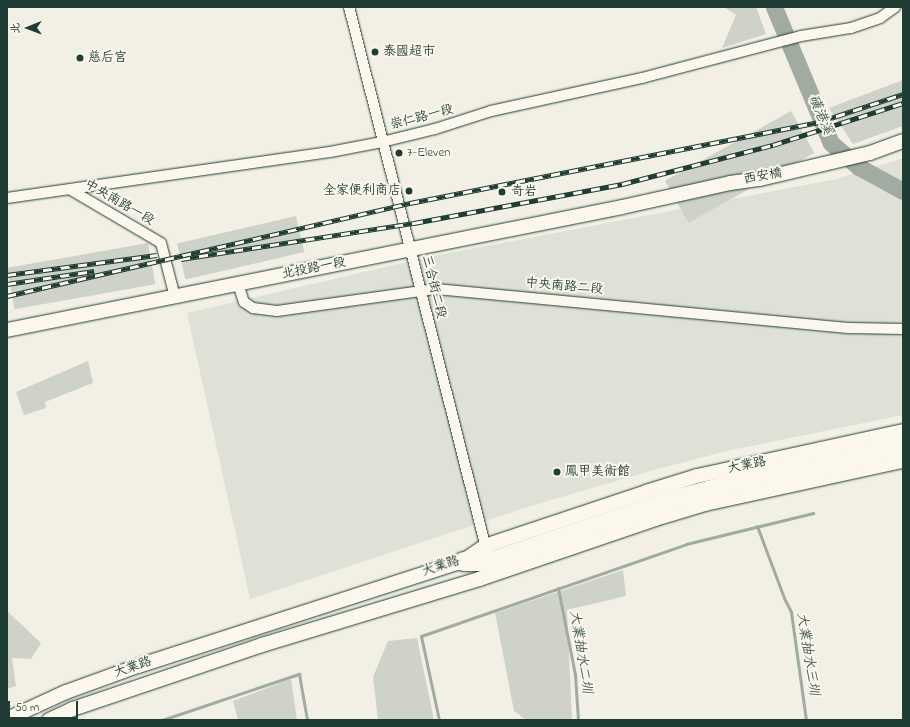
<!DOCTYPE html>
<meta charset="utf-8">
<style>
body{margin:0}
#map{position:relative;width:910px;height:727px;overflow:hidden;background:#f2f0e5;font-family:"Indie Flower","LXGW WenKai TC",sans-serif}
div>[style]{position:absolute}
.built>*{inset:0;background:#e0e1d6}
.green>*{inset:0;background:#cfd2c8;transform-origin:0 0}
.stream>*{height:3px;margin:-1.5px;padding:0 1.5px;transform-origin:1.5px;border-radius:1.5px;background:#a2aba1}
.river>*{height:17px;margin:-8.5px;padding:0 8.5px;transform-origin:8.5px;border-radius:8.5px;background:#a2aba1}
.roads{filter:drop-shadow(0 0 1px #1f3d34) drop-shadow(0 0 1px #1f3d34)}
.street>*{height:10px;margin:-5px;padding:0 5px;transform-origin:5px;border-radius:5px;background:#fbf7ec}
.secondary>*{height:14px;margin:-7px;padding:0 7px;transform-origin:7px;border-radius:7px;background:#fbf7ec}
.highway>*{height:19px;margin:-9.5px;padding:0 9.5px;transform-origin:9.5px;border-radius:9.5px;background:#fbf7ec}
.rail>*{height:4.5px;margin-top:-2.25px;transform-origin:0;background:repeating-linear-gradient(90deg,#fbf7ec 0 9px,#1f3d34 0 18px);box-sizing:border-box;border-block:1px solid #1f3d34}
.dots>*{width:11px;height:11px;translate:-50% -50%;box-sizing:border-box;border:2px solid #fbf7ec;border-radius:50%}
span{translate:-50% -50%;white-space:nowrap;text-align:center;line-height:1.15;-webkit-text-stroke:4px #fbf7ec;paint-order:stroke}
.poi-label{font-size:13px;color:#1f3d34}
.left{translate:0 -50%;text-align:left}
.right{translate:-100% -50%;text-align:right}
.street-label{font-size:13px;color:#1f3d34}
.water-label{font-size:14px;color:#465e55;font-style:italic}
.frame{position:absolute;inset:0;border:8px solid #1f3d34;pointer-events:none}
.north{position:absolute;left:8px;top:8px;width:40px;height:40px;-webkit-text-stroke:3px #fbf7ec;paint-order:stroke;rotate:269deg;font-size:11px;font-weight:700;line-height:16px;text-align:center;color:#1f3d34}
.north::after{content:'';display:block;margin:auto;width:14px;height:18px;background:#1f3d34;clip-path:polygon(50% 0,100% 100%,50% 72%,0 100%)}
.scale{position:absolute;left:8px;top:701px;width:70px;height:18px;box-sizing:border-box;border:2px solid #1f3d34;border-top:0;padding-left:5px;font-size:12px;line-height:14px;white-space:nowrap;color:#1f3d34;-webkit-text-stroke:3px #fbf7ec;paint-order:stroke}
</style>
<div id="map">
<div class="built">
<i style="clip-path:polygon(903px 158px,903px 415px,727px 451px,661px 468px,534px 505px,250px 599px,187px 313px,424px 258px,837px 179px)"></i>
</div>
<div class="green">
<i style="clip-path:polygon(724px 7px,756px 7px,766px 34px,722px 48px,736px 15px)"></i>
<i style="clip-path:polygon(903px 80px,903px 126px,853px 144px,829px 108px)"></i>
<i style="left:791px;top:111px;width:48px;height:144px;rotate:61deg"></i>
<i style="left:296px;top:216px;width:37px;height:122px;rotate:77deg"></i>
<i style="left:148px;top:243px;width:42px;height:143px;rotate:80deg"></i>
<i style="clip-path:polygon(88px 361px,93px 383px,45px 402px,46px 408px,24px 415px,16px 392px)"></i>
<i style="clip-path:polygon(623px 570px,626px 596px,567px 610px,572px 720px,526px 720px,514px 711px,495px 613px)"></i>
<i style="clip-path:polygon(7px 611px,41px 643px,31px 659px,12px 658px,16px 686px,7px 689px)"></i>
<i style="clip-path:polygon(417px 638px,434px 720px,378px 720px,373px 677px,388px 641px)"></i>
<i style="clip-path:polygon(291px 679px,297px 720px,238px 720px,233px 701px)"></i>
</div>
<div class="stream">
<i style="left:757px;top:526px;width:77px;rotate:69.4deg"></i>
<i style="left:784px;top:598px;width:16px;rotate:63deg"></i>
<i style="left:791px;top:612px;width:109px;rotate:82.1deg"></i>
<i style="left:558px;top:588px;width:89px;rotate:78.9deg"></i>
<i style="left:575px;top:675px;width:45px;rotate:86.2deg"></i>
<i style="left:162px;top:720px;width:145px;rotate:-18.6deg"></i>
<i style="left:299px;top:674px;width:47px;rotate:80.1deg"></i>
<i style="left:439px;top:720px;width:86px;rotate:-102.1deg"></i>
<i style="left:421px;top:636px;width:281px;rotate:-19.1deg"></i>
<i style="left:686px;top:544px;width:131px;rotate:-13.7deg"></i>
</div>
<div class="river">
<i style="left:774px;top:7px;width:147px;rotate:67.3deg"></i>
<i style="left:831px;top:143px;width:37px;rotate:41deg"></i>
<i style="left:859px;top:167px;width:50px;rotate:28.6deg"></i>
</div>
<div class="roads">
<div class="street">
<i style="left:349px;top:7px;width:562px;rotate:75.79deg"></i>
<i style="left:71px;top:190px;width:104px;rotate:30.5deg"></i>
<i style="left:161px;top:243px;width:56px;rotate:75.5deg"></i>
<i style="left:7px;top:198px;width:326px;rotate:-8.1deg"></i>
<i style="left:330px;top:152px;width:53px;rotate:-10.9deg"></i>
<i style="left:382px;top:142px;width:55px;rotate:-13.8deg"></i>
<i style="left:435px;top:129px;width:59px;rotate:-17.8deg"></i>
<i style="left:491px;top:111px;width:155px;rotate:-12.3deg"></i>
<i style="left:642px;top:78px;width:164px;rotate:-14.8deg"></i>
<i style="left:801px;top:36px;width:51px;rotate:-9.1deg"></i>
<i style="left:851px;top:28px;width:31px;rotate:-19deg"></i>
<i style="left:880px;top:18px;width:19px;rotate:-36deg"></i>
<i style="left:238px;top:284px;width:19px;rotate:72deg"></i>
<i style="left:244px;top:302px;width:11px;rotate:34deg"></i>
<i style="left:253px;top:308px;width:24px;rotate:7deg"></i>
<i style="left:277px;top:311px;width:161px;rotate:-7.9deg"></i>
<i style="left:436px;top:289px;width:416px;rotate:5.4deg"></i>
<i style="left:850px;top:328px;width:53px;rotate:1.1deg"></i>
</div>
<div class="secondary">
<i style="left:7px;top:330px;width:627px;rotate:-11.31deg"></i>
<i style="left:622px;top:207px;width:111px;rotate:-12.5deg"></i>
<i style="left:730px;top:183px;width:30px;rotate:-8deg"></i>
<i style="left:760px;top:179px;width:113px;rotate:-13.3deg"></i>
<i style="left:870px;top:153px;width:35px;rotate:-20deg"></i>
<i style="left:7px;top:719px;width:65px;rotate:-24.6deg"></i>
<i style="left:66px;top:692px;width:77px;rotate:-19.9deg"></i>
<i style="left:138px;top:666px;width:342px;rotate:-17.9deg"></i>
<i style="left:463px;top:561px;width:27px;rotate:-34deg"></i>
<i style="left:485px;top:546px;width:170px;rotate:-18.5deg"></i>
<i style="left:646px;top:492px;width:53px;rotate:-17.4deg"></i>
<i style="left:697px;top:476px;width:211px;rotate:-12.3deg"></i>
<i style="left:49px;top:720px;width:26px;rotate:-25deg"></i>
<i style="left:73px;top:709px;width:200px;rotate:-18.7deg"></i>
<i style="left:262px;top:645px;width:227px;rotate:-16.9deg"></i>
<i style="left:479px;top:579px;width:186px;rotate:-18.8deg"></i>
<i style="left:655px;top:519px;width:52px;rotate:-16.7deg"></i>
<i style="left:705px;top:504px;width:203px;rotate:-12.3deg"></i>
</div>
<div class="highway">
<i style="left:463px;top:561px;width:27px"></i>
<i style="left:490px;top:561px;width:191px;rotate:-18.6deg"></i>
<i style="left:671px;top:500px;width:60px;rotate:-15.4deg"></i>
<i style="left:729px;top:484px;width:178px;rotate:-12.3deg"></i>
</div>
</div>
<div class="rail">
<i style="left:181px;top:259px;width:236px;rotate:-8.8deg"></i>
<i style="left:414px;top:223px;width:212px;rotate:-10.6deg"></i>
<i style="left:622px;top:184px;width:156px;rotate:-14.5deg"></i>
<i style="left:773px;top:145px;width:137px;rotate:-17.9deg"></i>
<i style="left:7px;top:275px;width:151px;rotate:-7.6deg"></i>
<i style="left:7px;top:284px;width:88px;rotate:-8.5deg"></i>
<i style="left:7px;top:296px;width:414px;rotate:-13deg"></i>
<i style="left:410px;top:203px;width:417px;rotate:-11.2deg"></i>
<i style="left:819px;top:122px;width:89px;rotate:-18.4deg"></i>
</div>
<div class="dots">
<i style="left:375px;top:52px;background:#1f3d34"></i>
<i style="left:80px;top:58px;background:#1f3d34"></i>
<i style="left:399px;top:153px;background:#1f3d34"></i>
<i style="left:409px;top:191px;background:#1f3d34"></i>
<i style="left:502px;top:192px;background:#1f3d34"></i>
<i style="left:557px;top:472px;background:#1f3d34"></i>
</div>
<div class="poi-label">
<span class="left" style="left:383px;top:52px">泰國超市</span>
<span class="left" style="left:88px;top:58px">慈后宮</span>
<span class="left" style="left:407px;top:153px">7-Eleven</span>
<span class="right" style="left:401px;top:191px">全家便利商店</span>
<span class="left" style="left:511px;top:192px">奇岩</span>
<span class="left" style="left:565px;top:472px">鳳甲美術館</span>
</div>
<div class="street-label">
<span style="left:422px;top:118px;rotate:-15deg">崇仁路一段</span>
<span style="left:763px;top:177px;rotate:-10deg">西安橋</span>
<span style="left:119px;top:203px;rotate:30deg">中央南路一段</span>
<span style="left:314px;top:269px;rotate:-11deg">北投路一段</span>
<span style="left:433px;top:287px;rotate:76deg">三合街二段</span>
<span style="left:564px;top:287px;rotate:5deg">中央南路二段</span>
<span style="left:747px;top:466px;rotate:-12deg">大業路</span>
<span style="left:441px;top:567px;rotate:-18deg">大業路</span>
<span style="left:133px;top:668px;rotate:-19deg">大業路</span>
</div>
<div class="water-label">
<span style="left:820px;top:115px;rotate:67deg">磺港溪</span>
<span style="left:580px;top:652px;rotate:81deg">大業抽水二圳</span>
<span style="left:807px;top:654px;rotate:81deg">大業抽水三圳</span>
</div>
<div class="frame"></div>
<div class="north">北</div>
<div class="scale">50 m</div>
</div>
